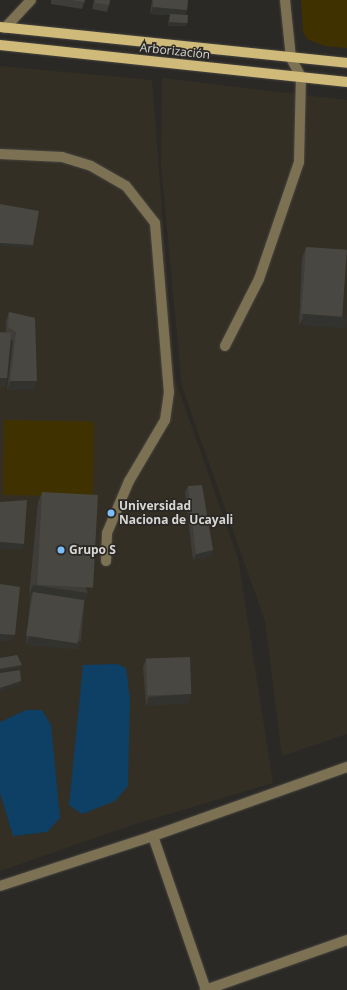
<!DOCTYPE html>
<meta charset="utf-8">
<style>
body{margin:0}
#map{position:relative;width:347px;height:990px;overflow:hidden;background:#2b2925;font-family:"Open Sans",sans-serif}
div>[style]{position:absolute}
.built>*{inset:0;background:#332f25}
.green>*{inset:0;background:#403200;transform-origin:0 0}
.water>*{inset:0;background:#0e3f65}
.roads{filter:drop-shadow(0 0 1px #474541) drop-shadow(0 0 1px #474541)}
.minor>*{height:10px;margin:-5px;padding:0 5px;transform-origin:5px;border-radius:5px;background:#7c7253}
.major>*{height:10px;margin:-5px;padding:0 5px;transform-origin:5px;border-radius:5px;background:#cfba79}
.wall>*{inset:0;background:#3e3d39}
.shaded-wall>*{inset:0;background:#32322e;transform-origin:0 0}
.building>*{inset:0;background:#484742;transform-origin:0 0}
.dots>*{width:11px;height:11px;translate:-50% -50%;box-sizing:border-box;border:2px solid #2b2925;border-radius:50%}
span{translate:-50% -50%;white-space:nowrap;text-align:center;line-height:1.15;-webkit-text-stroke:3.5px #2b2925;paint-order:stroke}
.street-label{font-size:12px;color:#d8d7d4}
.poi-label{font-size:12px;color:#d8d7d4;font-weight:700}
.left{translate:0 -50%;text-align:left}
</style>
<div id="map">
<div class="built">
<i style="clip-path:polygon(0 66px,152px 80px,175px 379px,238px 558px,273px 783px,132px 825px,0 871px)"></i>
<i style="clip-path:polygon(162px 78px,347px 100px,347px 734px,282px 756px,265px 621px,182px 387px,161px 166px)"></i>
</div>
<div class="green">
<i style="clip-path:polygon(301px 0,347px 0,347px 48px,325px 46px,307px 39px,303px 32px)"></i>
<i style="left:4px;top:420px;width:90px;height:75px;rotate:1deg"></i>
</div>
<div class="water">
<i style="clip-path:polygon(117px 664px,126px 668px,130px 699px,128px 786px,115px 801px,82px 814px,69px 805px,83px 665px)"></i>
<i style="clip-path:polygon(26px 710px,42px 710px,51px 725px,60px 818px,47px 832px,13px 836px,0 793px,0 722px)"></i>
</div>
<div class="roads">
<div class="minor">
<i style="left:5px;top:28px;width:38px;rotate:-47deg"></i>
<i style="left:0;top:154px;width:62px;rotate:2.8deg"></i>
<i style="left:62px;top:157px;width:30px;rotate:17deg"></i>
<i style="left:91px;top:166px;width:40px;rotate:29.7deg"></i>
<i style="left:126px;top:186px;width:47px;rotate:51.9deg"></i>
<i style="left:155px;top:223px;width:170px;rotate:85.3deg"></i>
<i style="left:169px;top:392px;width:28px;rotate:98deg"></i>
<i style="left:165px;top:420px;width:71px;rotate:120.5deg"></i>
<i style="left:129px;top:481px;width:56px;rotate:112.9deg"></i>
<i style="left:107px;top:533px;width:28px;rotate:92deg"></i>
<i style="left:225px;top:346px;width:75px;rotate:-63.1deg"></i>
<i style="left:259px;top:279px;width:124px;rotate:-71.1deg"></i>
<i style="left:299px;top:162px;width:85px;rotate:-88.7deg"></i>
<i style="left:301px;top:77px;width:21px;rotate:-118deg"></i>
<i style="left:291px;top:58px;width:58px;rotate:-95.9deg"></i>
<i style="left:153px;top:836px;width:206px;rotate:-19.6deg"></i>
<i style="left:0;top:886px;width:161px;rotate:-18.1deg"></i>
<i style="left:153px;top:836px;width:163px;rotate:71deg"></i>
<i style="left:205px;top:990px;width:151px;rotate:-19.4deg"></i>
</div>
<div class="major">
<i style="left:0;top:27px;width:349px;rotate:5.9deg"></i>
<i style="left:0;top:45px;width:349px;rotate:6.1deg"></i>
</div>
</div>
<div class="wall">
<i style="clip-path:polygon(51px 0,85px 0,82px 9px,51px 4px)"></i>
<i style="clip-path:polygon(94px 0,110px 0,109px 5px,107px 12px,92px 9px)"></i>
<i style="clip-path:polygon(152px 0,188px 0,187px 10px,185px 15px,186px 26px,168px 26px,169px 18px,170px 15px,150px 14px)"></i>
<i style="clip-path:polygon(306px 247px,347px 250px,299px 325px,302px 258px)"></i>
<i style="clip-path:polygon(9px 312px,35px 318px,34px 390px,7px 390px,13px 341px,11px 340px,7px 378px,4px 387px,6px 321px)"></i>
<i style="clip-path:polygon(188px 486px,213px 550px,211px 556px,193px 560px,185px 492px)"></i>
<i style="clip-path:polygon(42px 492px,88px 593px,84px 603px,81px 641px,77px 649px,26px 645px,30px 601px,31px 596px,29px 595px,38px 502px)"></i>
<i style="clip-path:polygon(146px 659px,191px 694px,188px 703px,146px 706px,143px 667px)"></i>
</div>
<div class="shaded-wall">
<i style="clip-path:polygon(153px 7px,187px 10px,185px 16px,150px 14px)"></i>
<i style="clip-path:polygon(170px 22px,188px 23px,186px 26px,168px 26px)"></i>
<i style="left:0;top:243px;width:33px;height:3px;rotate:3deg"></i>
<i style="left:303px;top:314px;width:44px;height:12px;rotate:3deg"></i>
<i style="clip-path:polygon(0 378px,7px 378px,4px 387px,0 387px)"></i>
<i style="clip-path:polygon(10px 381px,37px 381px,34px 390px,7px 390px)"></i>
<i style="clip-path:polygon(0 542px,24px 544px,22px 550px,0 549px)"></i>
<i style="clip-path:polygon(213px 550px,211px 556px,193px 560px,196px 554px)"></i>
<i style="clip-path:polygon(33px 585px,88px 593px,84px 603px,33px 592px,31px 596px,29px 595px)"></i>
<i style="clip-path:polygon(0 634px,15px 635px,12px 641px,0 641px)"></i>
<i style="clip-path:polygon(29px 636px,81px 641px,77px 649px,26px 645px)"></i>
<i style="clip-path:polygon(22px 665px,21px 668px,0 672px,0 669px)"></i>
<i style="clip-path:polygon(21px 681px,20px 685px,0 691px,0 688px)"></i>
<i style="clip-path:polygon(191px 694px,188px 703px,146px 706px,149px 697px)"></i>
</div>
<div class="building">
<i style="clip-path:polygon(70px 0,85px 0,84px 2px)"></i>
<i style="clip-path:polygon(95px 0,110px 0,109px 5px,95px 3px)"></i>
<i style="clip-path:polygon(153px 0,188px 0,187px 10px,153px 7px)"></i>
<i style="left:170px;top:14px;width:18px;height:8px;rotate:3deg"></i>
<i style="clip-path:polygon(0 204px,39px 211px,33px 245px,0 243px)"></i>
<i style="left:306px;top:247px;width:41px;height:67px;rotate:4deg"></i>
<i style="clip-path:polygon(9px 312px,35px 318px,37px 381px,10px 381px,16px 332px,8px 327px)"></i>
<i style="clip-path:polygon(0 332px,11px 333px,7px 378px,0 378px)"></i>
<i style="clip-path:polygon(202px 485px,213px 550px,196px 554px,188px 486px)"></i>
<i style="left:42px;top:492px;width:56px;height:93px;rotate:3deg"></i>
<i style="clip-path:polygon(27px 500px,24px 544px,0 542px,0 502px)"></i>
<i style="clip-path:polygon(0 584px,20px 587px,15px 635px,0 634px)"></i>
<i style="left:33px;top:592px;width:52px;height:44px;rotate:9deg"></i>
<i style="clip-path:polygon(17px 655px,22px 665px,0 669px,0 658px)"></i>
<i style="left:190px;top:657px;width:37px;height:44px;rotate:88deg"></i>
<i style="clip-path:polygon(20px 670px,21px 681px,0 688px,0 673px)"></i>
</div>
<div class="dots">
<i style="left:111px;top:513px;background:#7cbef9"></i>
<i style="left:61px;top:550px;background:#7cbef9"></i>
</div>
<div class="street-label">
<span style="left:175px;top:51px;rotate:6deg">Arborización</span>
</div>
<div class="poi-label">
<span class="left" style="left:119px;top:513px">Universidad<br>Naciona de Ucayali</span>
<span class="left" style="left:69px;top:550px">Grupo S</span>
</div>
</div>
